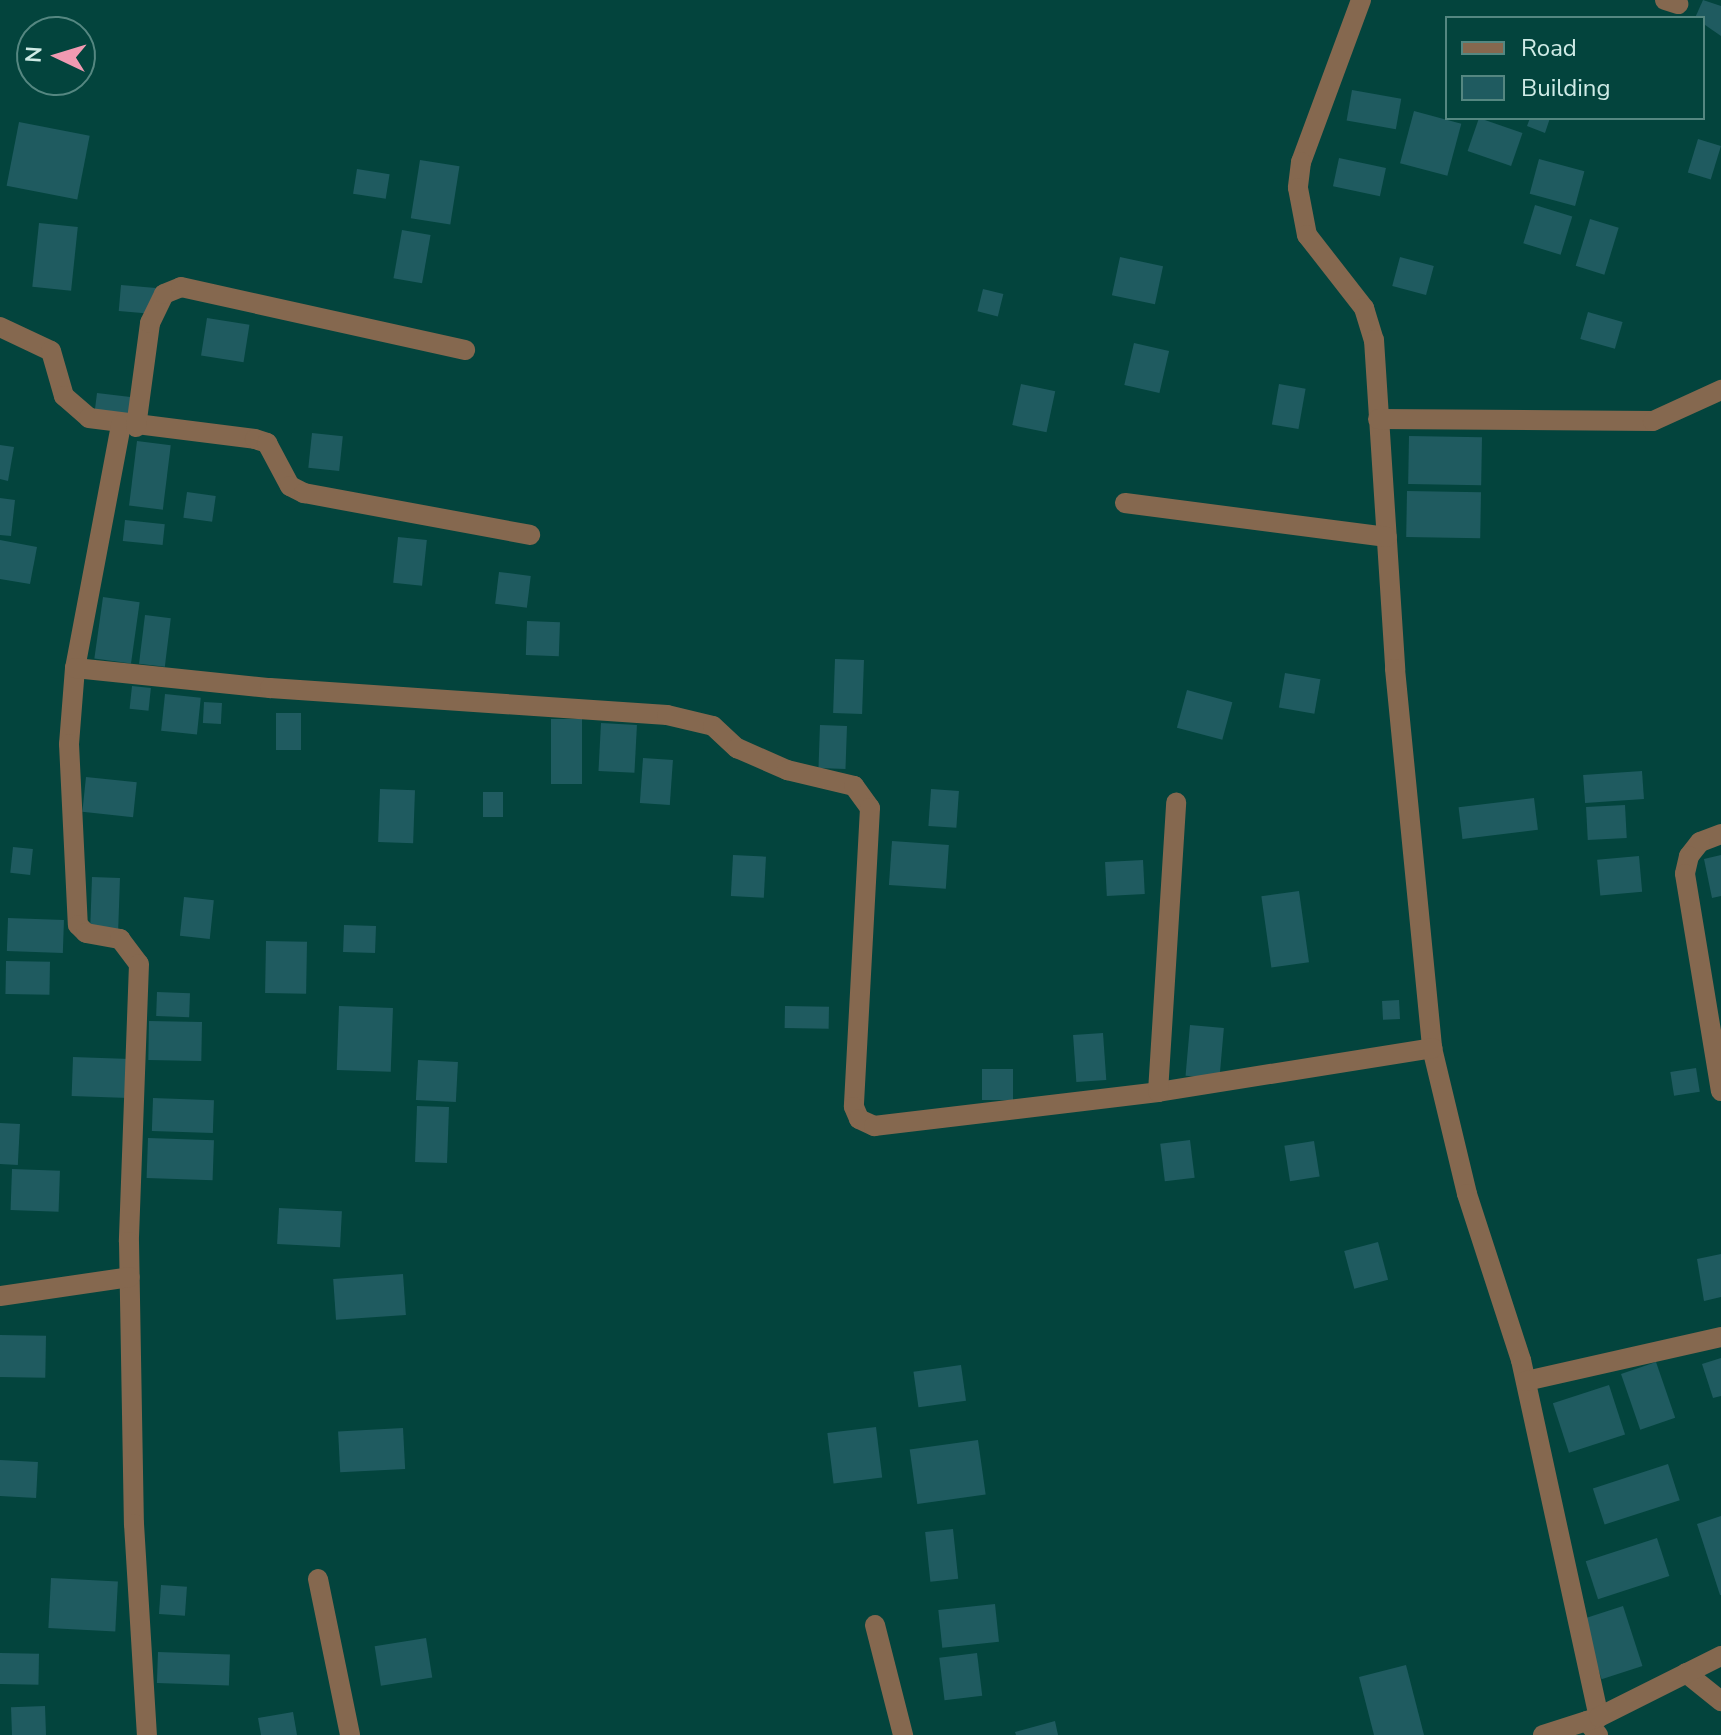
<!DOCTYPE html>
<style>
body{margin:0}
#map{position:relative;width:1721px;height:1735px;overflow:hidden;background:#03443d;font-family:"Nunito Sans",sans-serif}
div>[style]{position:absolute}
.building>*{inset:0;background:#1f5b60;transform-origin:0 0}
.minor>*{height:20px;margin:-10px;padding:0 10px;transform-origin:10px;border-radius:10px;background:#85684f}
.tertiary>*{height:20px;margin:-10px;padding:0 10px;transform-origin:10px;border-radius:10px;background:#85684f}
span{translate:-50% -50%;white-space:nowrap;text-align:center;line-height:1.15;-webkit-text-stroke:8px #03443d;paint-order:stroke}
.legend{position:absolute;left:1445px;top:16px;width:260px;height:104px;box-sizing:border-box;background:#03443d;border:2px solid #558781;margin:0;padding:10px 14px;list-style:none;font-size:24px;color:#cfebe6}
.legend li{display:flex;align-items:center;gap:16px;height:40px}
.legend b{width:40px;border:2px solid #558781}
.north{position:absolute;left:16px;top:16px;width:80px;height:80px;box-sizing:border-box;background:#03443d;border:2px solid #558781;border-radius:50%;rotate:274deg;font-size:22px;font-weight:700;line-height:32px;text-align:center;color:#cfebe6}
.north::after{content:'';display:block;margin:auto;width:28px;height:36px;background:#f19ab2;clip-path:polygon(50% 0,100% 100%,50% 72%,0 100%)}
</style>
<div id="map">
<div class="building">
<i style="clip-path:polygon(1703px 0,1721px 6px,1721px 36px,1695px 18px)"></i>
<i style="left:1352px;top:90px;width:50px;height:31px;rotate:10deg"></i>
<i style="left:1414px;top:111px;width:49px;height:54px;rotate:15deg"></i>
<i style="left:1479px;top:118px;width:46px;height:35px;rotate:19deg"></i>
<i style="clip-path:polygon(1530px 118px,1550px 118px,1545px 133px,1527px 126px)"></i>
<i style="left:19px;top:122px;width:72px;height:65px;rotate:11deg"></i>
<i style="left:1698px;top:139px;width:24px;height:35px;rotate:17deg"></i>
<i style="left:1339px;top:158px;width:48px;height:29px;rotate:12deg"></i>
<i style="left:1539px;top:159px;width:47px;height:36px;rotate:15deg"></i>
<i style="left:420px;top:160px;width:40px;height:59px;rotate:9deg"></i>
<i style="left:357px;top:169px;width:33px;height:25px;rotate:9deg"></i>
<i style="left:1535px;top:205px;width:39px;height:40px;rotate:17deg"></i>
<i style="left:1590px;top:219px;width:30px;height:49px;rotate:17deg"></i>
<i style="left:39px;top:223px;width:39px;height:64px;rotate:6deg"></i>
<i style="left:402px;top:230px;width:29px;height:49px;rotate:10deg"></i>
<i style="left:1120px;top:257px;width:44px;height:39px;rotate:12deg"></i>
<i style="left:1400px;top:257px;width:35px;height:30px;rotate:15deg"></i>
<i style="left:121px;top:285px;width:35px;height:26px;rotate:5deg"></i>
<i style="left:983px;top:289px;width:21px;height:23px;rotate:14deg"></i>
<i style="left:1588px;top:312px;width:36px;height:28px;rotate:16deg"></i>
<i style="left:207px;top:318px;width:43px;height:38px;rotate:9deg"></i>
<i style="left:1134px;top:343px;width:36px;height:43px;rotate:13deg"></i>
<i style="left:1021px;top:384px;width:35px;height:42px;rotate:12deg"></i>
<i style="left:1279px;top:384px;width:27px;height:41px;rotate:10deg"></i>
<i style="left:97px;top:393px;width:40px;height:19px;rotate:7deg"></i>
<i style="left:312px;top:433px;width:31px;height:35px;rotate:6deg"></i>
<i style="left:1409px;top:436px;width:73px;height:48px;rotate:1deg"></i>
<i style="left:137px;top:441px;width:34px;height:65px;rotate:7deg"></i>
<i style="clip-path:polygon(0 445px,14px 447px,8px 481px,0 479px)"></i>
<i style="left:1407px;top:491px;width:74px;height:46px;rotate:1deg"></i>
<i style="left:187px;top:492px;width:29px;height:26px;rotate:8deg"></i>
<i style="clip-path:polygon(0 498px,15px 500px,11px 536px,0 535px)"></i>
<i style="left:125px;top:520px;width:40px;height:21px;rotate:6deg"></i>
<i style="left:398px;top:537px;width:29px;height:46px;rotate:6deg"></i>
<i style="clip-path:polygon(0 540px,37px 547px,30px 584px,0 579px)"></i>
<i style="left:499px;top:572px;width:32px;height:32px;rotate:7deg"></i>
<i style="left:103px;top:597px;width:37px;height:62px;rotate:8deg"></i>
<i style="left:145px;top:615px;width:26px;height:49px;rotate:7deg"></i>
<i style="left:527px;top:621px;width:33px;height:34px;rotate:2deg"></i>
<i style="left:835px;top:659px;width:29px;height:54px;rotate:2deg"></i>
<i style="left:1285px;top:673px;width:36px;height:35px;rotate:10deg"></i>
<i style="left:132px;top:686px;width:19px;height:23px;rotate:6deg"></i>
<i style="left:1187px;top:690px;width:47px;height:39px;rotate:15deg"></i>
<i style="left:165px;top:694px;width:36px;height:37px;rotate:6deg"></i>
<i style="left:204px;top:702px;width:18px;height:21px;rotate:3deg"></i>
<i style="left:276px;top:713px;width:25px;height:37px"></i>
<i style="left:551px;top:719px;width:31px;height:65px"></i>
<i style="left:601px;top:723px;width:36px;height:48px;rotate:3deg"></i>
<i style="left:820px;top:725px;width:27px;height:43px;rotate:2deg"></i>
<i style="left:643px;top:758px;width:30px;height:45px;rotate:4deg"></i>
<i style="left:1642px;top:771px;width:28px;height:59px;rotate:86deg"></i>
<i style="left:86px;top:777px;width:51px;height:35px;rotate:6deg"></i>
<i style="left:380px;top:789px;width:35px;height:53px;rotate:2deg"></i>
<i style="left:931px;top:789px;width:28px;height:37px;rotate:4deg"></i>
<i style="left:483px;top:792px;width:20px;height:25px"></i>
<i style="left:1534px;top:798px;width:32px;height:76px;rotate:83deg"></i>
<i style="left:1625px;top:805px;width:33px;height:39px;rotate:87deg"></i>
<i style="left:892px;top:841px;width:57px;height:44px;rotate:4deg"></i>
<i style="left:13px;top:847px;width:20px;height:26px;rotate:6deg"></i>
<i style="left:733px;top:855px;width:33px;height:41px;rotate:3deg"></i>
<i style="clip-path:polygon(1721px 855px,1721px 896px,1712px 898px,1704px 859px)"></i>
<i style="left:1639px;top:856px;width:36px;height:42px;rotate:85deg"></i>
<i style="left:1143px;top:860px;width:34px;height:38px;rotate:87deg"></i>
<i style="left:92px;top:877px;width:28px;height:52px;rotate:2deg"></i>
<i style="left:1299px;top:891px;width:72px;height:38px;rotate:82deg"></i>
<i style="left:184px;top:897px;width:30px;height:39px;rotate:6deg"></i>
<i style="left:8px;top:918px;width:56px;height:33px;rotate:2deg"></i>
<i style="left:344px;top:925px;width:32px;height:27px;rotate:2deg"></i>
<i style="left:266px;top:941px;width:41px;height:52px;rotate:1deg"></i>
<i style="left:6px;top:961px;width:44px;height:33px;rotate:1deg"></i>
<i style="left:157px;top:992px;width:33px;height:24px;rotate:2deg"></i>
<i style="left:1399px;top:1000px;width:19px;height:17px;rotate:87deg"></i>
<i style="left:339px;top:1006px;width:54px;height:64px;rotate:2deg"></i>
<i style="left:785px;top:1006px;width:44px;height:22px;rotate:1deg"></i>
<i style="left:149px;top:1021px;width:53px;height:39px;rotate:1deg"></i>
<i style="left:1190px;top:1025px;width:34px;height:51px;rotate:5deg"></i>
<i style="left:1103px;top:1033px;width:47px;height:30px;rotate:86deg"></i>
<i style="left:73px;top:1057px;width:57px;height:39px;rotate:2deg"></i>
<i style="left:418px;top:1060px;width:40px;height:40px;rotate:3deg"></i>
<i style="left:1696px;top:1068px;width:24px;height:26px;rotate:81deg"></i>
<i style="left:982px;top:1069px;width:31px;height:31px"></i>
<i style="left:153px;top:1098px;width:61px;height:33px;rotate:2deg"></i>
<i style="left:417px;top:1106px;width:32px;height:56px;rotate:2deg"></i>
<i style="left:0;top:1123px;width:20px;height:41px;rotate:3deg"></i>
<i style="left:148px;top:1138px;width:66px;height:40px;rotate:2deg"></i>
<i style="left:1190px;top:1140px;width:38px;height:30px;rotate:83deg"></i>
<i style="left:1314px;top:1141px;width:36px;height:30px;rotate:81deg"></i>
<i style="left:12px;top:1169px;width:48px;height:41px;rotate:2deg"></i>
<i style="left:279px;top:1208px;width:63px;height:36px;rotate:3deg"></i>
<i style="left:1378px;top:1242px;width:39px;height:35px;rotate:75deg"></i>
<i style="clip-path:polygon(1721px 1254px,1721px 1297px,1704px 1301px,1697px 1259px)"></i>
<i style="left:403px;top:1274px;width:41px;height:70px;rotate:86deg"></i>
<i style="left:0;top:1335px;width:46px;height:42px;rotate:1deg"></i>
<i style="clip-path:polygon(1721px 1358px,1721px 1396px,1713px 1398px,1702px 1364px)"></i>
<i style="left:1656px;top:1362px;width:59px;height:37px;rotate:71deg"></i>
<i style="left:961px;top:1365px;width:36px;height:48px;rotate:82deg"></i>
<i style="left:1609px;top:1385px;width:52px;height:59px;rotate:72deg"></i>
<i style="left:876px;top:1427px;width:51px;height:49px;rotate:83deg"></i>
<i style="left:403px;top:1428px;width:41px;height:65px;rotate:87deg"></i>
<i style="left:978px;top:1440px;width:55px;height:69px;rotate:82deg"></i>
<i style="left:0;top:1460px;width:38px;height:36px;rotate:3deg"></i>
<i style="left:1668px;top:1464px;width:38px;height:79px;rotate:72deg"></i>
<i style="clip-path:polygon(1721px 1516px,1721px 1595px,1720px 1595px,1697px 1524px)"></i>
<i style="left:953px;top:1529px;width:50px;height:28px;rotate:84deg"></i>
<i style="left:1657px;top:1538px;width:40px;height:75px;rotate:72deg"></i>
<i style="left:51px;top:1578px;width:67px;height:50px;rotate:3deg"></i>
<i style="left:161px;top:1585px;width:26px;height:29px;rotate:4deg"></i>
<i style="left:995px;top:1604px;width:38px;height:57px;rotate:84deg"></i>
<i style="left:1623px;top:1606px;width:63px;height:43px;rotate:72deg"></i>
<i style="left:426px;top:1638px;width:40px;height:52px;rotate:81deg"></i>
<i style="left:158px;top:1652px;width:72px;height:31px;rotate:2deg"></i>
<i style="left:0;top:1653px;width:39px;height:31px;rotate:1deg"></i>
<i style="left:977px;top:1653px;width:43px;height:38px;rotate:83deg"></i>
<i style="clip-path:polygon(1406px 1665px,1424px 1735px,1374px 1735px,1359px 1677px)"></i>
<i style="left:45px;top:1706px;width:29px;height:34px;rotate:88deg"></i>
<i style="clip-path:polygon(293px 1712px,297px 1735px,261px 1735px,258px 1718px)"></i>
<i style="clip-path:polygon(1055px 1721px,1058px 1735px,1016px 1735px,1015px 1732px)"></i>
</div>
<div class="minor">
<i style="left:1361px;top:0;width:173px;rotate:110.3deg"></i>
<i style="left:1301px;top:162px;width:26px;rotate:97deg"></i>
<i style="left:1298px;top:188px;width:48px;rotate:79.2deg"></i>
<i style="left:1307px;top:235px;width:93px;rotate:52deg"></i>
<i style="left:1364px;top:308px;width:34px;rotate:73deg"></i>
<i style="left:1374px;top:340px;width:330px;rotate:86.3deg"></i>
<i style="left:1395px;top:669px;width:381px;rotate:84.4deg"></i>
<i style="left:1432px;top:1048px;width:150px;rotate:76.5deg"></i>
<i style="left:1467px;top:1194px;width:175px;rotate:72deg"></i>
<i style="left:1521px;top:1360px;width:365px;rotate:77.7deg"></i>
<i style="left:1665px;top:0;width:14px;rotate:17deg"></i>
<i style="left:0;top:327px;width:56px;rotate:25.2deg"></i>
<i style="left:51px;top:351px;width:47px;rotate:73.9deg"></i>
<i style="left:64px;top:396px;width:33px;rotate:41deg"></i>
<i style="left:89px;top:418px;width:167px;rotate:7.2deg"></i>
<i style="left:255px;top:439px;width:13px;rotate:18deg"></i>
<i style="left:267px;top:443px;width:49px;rotate:61.9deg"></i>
<i style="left:290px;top:486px;width:16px;rotate:27deg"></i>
<i style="left:304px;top:493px;width:230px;rotate:10.5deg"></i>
<i style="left:1378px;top:419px;width:275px;rotate:0.4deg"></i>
<i style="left:1653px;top:421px;width:75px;rotate:-24.5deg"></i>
<i style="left:121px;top:425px;width:247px;rotate:100.7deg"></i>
<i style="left:75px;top:668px;width:76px;rotate:94.5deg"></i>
<i style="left:69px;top:744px;width:181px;rotate:87.2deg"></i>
<i style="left:78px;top:925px;width:11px;rotate:45deg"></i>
<i style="left:86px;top:933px;width:35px;rotate:10deg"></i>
<i style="left:120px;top:939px;width:31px;rotate:53deg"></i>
<i style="left:139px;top:964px;width:278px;rotate:92.1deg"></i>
<i style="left:129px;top:1242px;width:282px;rotate:89deg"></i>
<i style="left:134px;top:1524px;width:211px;rotate:86.5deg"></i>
<i style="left:136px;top:427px;width:105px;rotate:-82.3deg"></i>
<i style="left:150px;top:323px;width:32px;rotate:-64deg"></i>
<i style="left:164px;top:294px;width:18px;rotate:-22deg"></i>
<i style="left:181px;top:287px;width:291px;rotate:12.5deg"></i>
<i style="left:1125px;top:503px;width:264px;rotate:7.4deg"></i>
<i style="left:75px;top:668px;width:196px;rotate:5.9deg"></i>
<i style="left:270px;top:688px;width:398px;rotate:3.9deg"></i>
<i style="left:667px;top:715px;width:47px;rotate:13.4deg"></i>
<i style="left:713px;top:726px;width:33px;rotate:43deg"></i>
<i style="left:737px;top:748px;width:55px;rotate:23.7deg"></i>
<i style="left:787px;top:770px;width:69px;rotate:13.4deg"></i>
<i style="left:854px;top:786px;width:27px;rotate:54deg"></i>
<i style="left:870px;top:808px;width:299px;rotate:93.1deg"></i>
<i style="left:854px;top:1107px;width:13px;rotate:67deg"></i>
<i style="left:859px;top:1119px;width:17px;rotate:25deg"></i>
<i style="left:874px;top:1126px;width:286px;rotate:-6.8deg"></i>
<i style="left:1158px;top:1092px;width:278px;rotate:-9.1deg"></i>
<i style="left:1721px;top:834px;width:22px;rotate:159deg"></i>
<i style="left:1700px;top:842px;width:18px;rotate:128deg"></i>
<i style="left:1689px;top:856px;width:18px;rotate:103deg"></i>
<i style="left:1685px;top:874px;width:220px;rotate:80.6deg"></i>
<i style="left:1158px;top:1092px;width:290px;rotate:-86.4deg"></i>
<i style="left:0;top:1296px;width:131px;rotate:-8.3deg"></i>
<i style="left:1526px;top:1381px;width:200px;rotate:-12.7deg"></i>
<i style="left:318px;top:1579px;width:159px;rotate:78.4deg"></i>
<i style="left:875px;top:1625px;width:114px;rotate:75.7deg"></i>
<i style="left:1686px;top:1673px;width:45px;rotate:38.7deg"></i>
<i style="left:1587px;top:1721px;width:18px;rotate:52deg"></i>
</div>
<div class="tertiary">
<i style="left:1543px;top:1735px;width:59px;rotate:-17.8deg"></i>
<i style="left:1599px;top:1717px;width:136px;rotate:-26.6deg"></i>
</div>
<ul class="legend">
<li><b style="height:10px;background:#85684f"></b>Road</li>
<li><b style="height:22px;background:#1f5b60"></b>Building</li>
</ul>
<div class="north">N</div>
</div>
